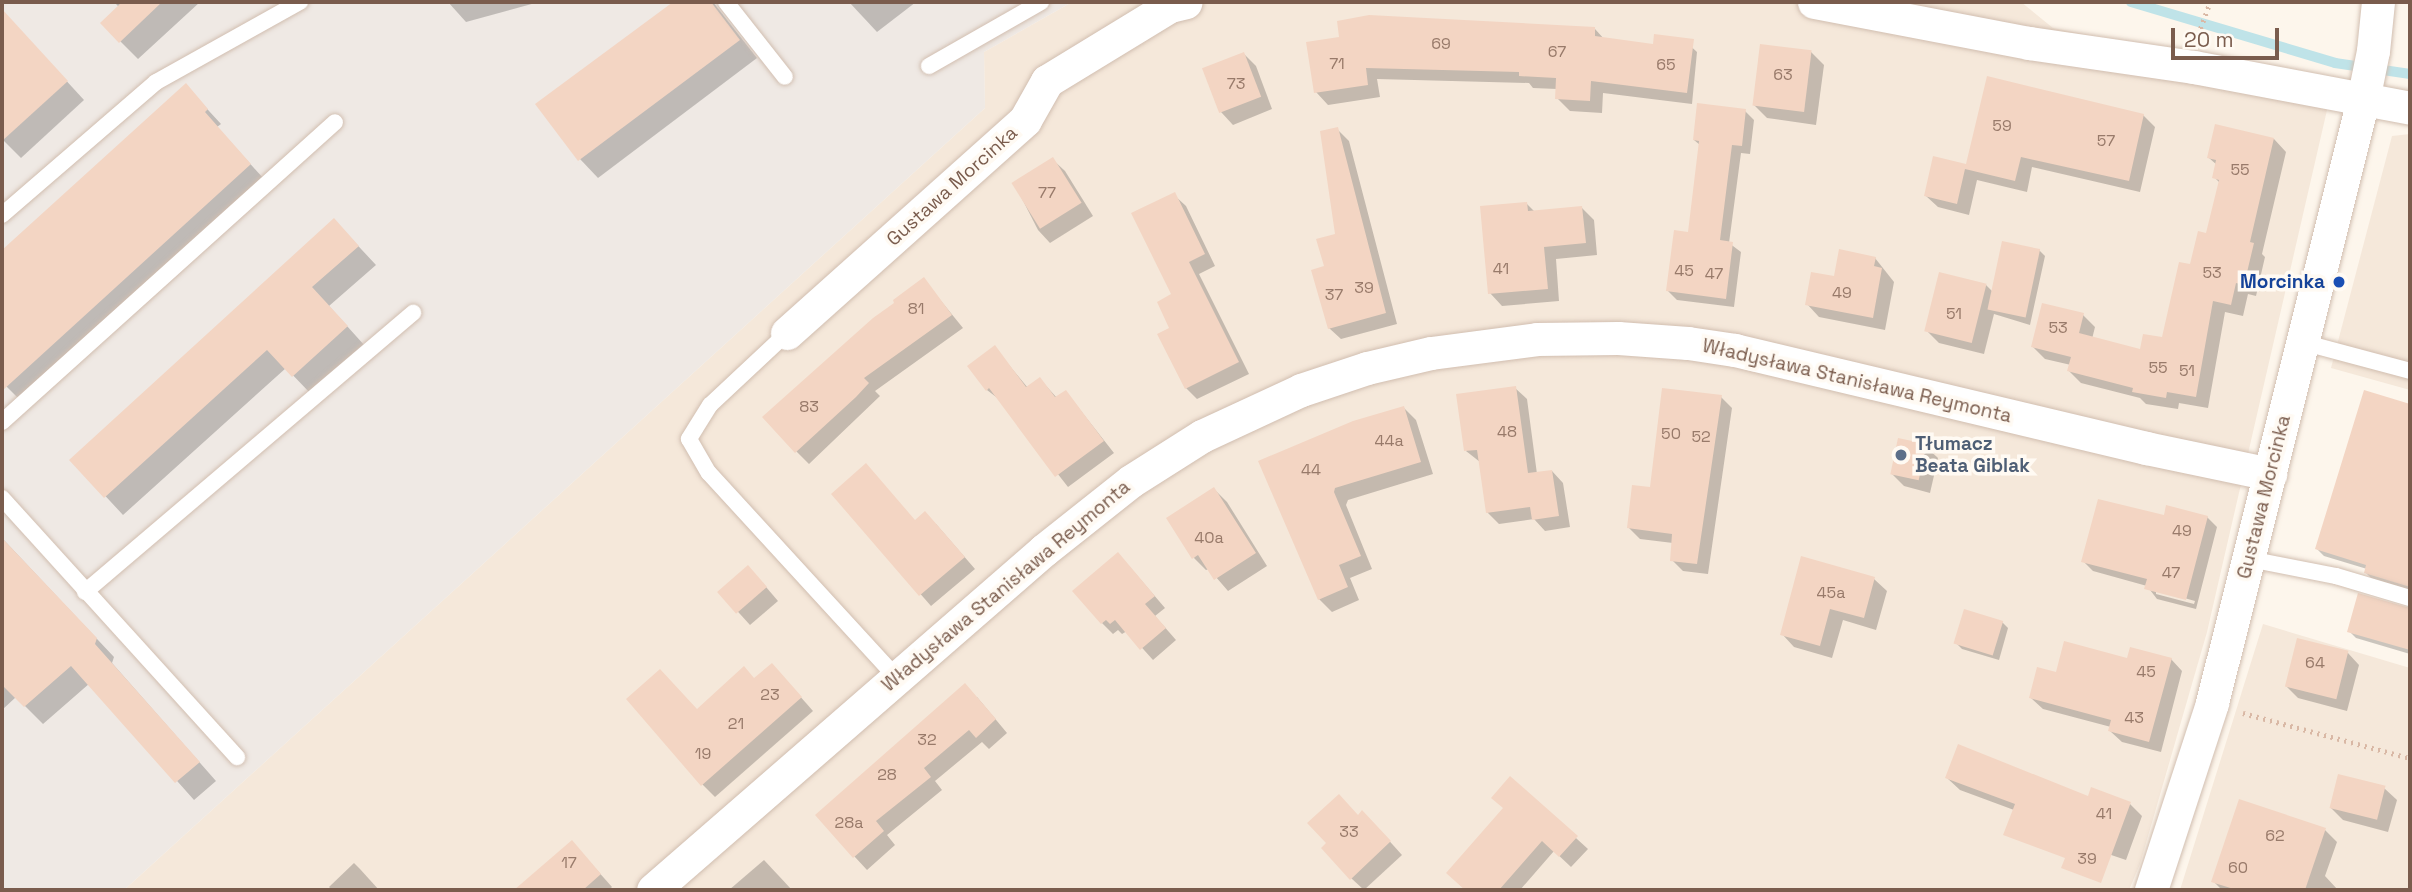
<!DOCTYPE html>
<meta charset="utf-8">
<style>
body{margin:0}
#map{position:relative;width:2412px;height:892px;overflow:hidden;background:#fdf6ec;font-family:"Space Grotesk",sans-serif}
div>[style]{position:absolute}
.residential>*{inset:0;background:#f5e8da}
.industrial>*{inset:0;background:#efe9e4}
.shadow>*{inset:0;background:#0003}
.stream>*{height:10px;margin:-5px;padding:0 5px;transform-origin:5px;border-radius:5px;background:#bfe3e8}
.building>*{inset:0;background:#f3d5c3;transform-origin:0 0}
.path>*{height:4.5px;margin-top:-2.25px;transform-origin:0;background:repeating-linear-gradient(90deg,#d9b8a5 0 2px,transparent 0 7px)}
.roads{filter:drop-shadow(0 0 2px #d1beb0) drop-shadow(0 0 2px #d1beb0)}
.service>*{height:16px;margin:-8px;padding:0 8px;transform-origin:8px;border-radius:8px;background:#fff}
.minor>*{height:33px;margin:-16.5px;padding:0 16.5px;transform-origin:16.5px;border-radius:16.5px;background:#fff}
.dots>*{width:19px;height:19px;translate:-50% -50%;box-sizing:border-box;border:4px solid #fffaf3;border-radius:50%}
span{translate:-50% -50%;white-space:nowrap;text-align:center;line-height:1.15;-webkit-text-stroke:7px #fffaf3;paint-order:stroke}
.number-label{font-size:16px;color:#987a6a}
.number-label span{-webkit-text-stroke-width:0}
.street-label{font-size:19px;color:#7a5c4d}
.transit-label{font-size:19px;color:#164399;font-weight:700}
.right{translate:-100% -50%;text-align:right}
.service-label{font-size:19px;color:#4e5e75;font-weight:700}
.left{translate:0 -50%;text-align:left}
.frame{position:absolute;inset:0;border:4px solid #7a5c4d;pointer-events:none}
.scale{position:absolute;left:2171px;top:28px;width:108px;height:32px;box-sizing:border-box;border:4px solid #7a5c4d;border-top:0;padding-left:9px;font-size:21px;line-height:24px;white-space:nowrap;color:#7a5c4d;-webkit-text-stroke:5px #fffaf3;paint-order:stroke}
</style>
<div id="map">
<div class="residential">
<i style="clip-path:polygon(1072px 2px,2021px 2px,2053px 28px,2333px 84px,2207px 632px,2140px 864px,2129px 890px,124px 890px,985px 108px,984px 52px)"></i>
<i style="clip-path:polygon(2410px 134px,2410px 390px,2331px 368px,2392px 136px)"></i>
<i style="clip-path:polygon(2263px 624px,2410px 668px,2410px 890px,2180px 890px)"></i>
</div>
<div class="industrial">
<i style="clip-path:polygon(2px 2px,1072px 2px,984px 52px,985px 108px,124px 890px,2px 890px)"></i>
</div>
<div class="shadow">
<i style="clip-path:polygon(114px 2px,200px 2px,138px 59px,120px 41px,119px 7px)"></i>
<i style="clip-path:polygon(448px 2px,539px 2px,466px 22px)"></i>
<i style="clip-path:polygon(676px 2px,713px 2px,757px 58px,598px 178px,580px 159px,538px 105px)"></i>
<i style="clip-path:polygon(849px 2px,916px 2px,877px 32px)"></i>
<i style="clip-path:polygon(6px 15px,84px 100px,21px 158px,2px 139px,2px 19px)"></i>
<i style="clip-path:polygon(1595px 29px,1605px 40px,1655px 46px,1684px 40px,1697px 52px,1692px 104px,1603px 93px,1602px 113px,1570px 111px,1557px 98px,1557px 89px,1533px 88px,1529px 83px,1377px 79px,1380px 97px,1328px 105px,1316px 92px,1308px 43px)"></i>
<i style="clip-path:polygon(1811px 52px,1824px 65px,1816px 125px,1767px 118px,1754px 105px)"></i>
<i style="clip-path:polygon(1244px 54px,1256px 66px,1272px 109px,1233px 125px,1221px 112px)"></i>
<i style="clip-path:polygon(186px 86px,221px 124px,217px 127px,264px 179px,20px 400px,2px 382px,2px 253px)"></i>
<i style="clip-path:polygon(1745px 111px,1754px 120px,1750px 154px,1741px 153px,1729px 243px,1741px 252px,1734px 307px,1677px 300px,1668px 291px,1689px 234px,1700px 145px,1694px 140px)"></i>
<i style="clip-path:polygon(2143px 115px,2155px 127px,2140px 192px,2032px 167px,2027px 192px,1977px 180px,1969px 215px,1938px 207px,1926px 196px,1968px 166px)"></i>
<i style="clip-path:polygon(1337px 129px,1349px 141px,1397px 324px,1341px 339px,1329px 328px,1326px 267px,1337px 235px)"></i>
<i style="clip-path:polygon(2274px 139px,2286px 152px,2262px 254px,2265px 257px,2256px 296px,2248px 294px,2243px 316px,2225px 312px,2208px 408px,2179px 403px,2178px 409px,2146px 404px,2140px 398px,2081px 383px,2069px 371px,2071px 365px,2045px 359px,2033px 347px,2083px 315px,2095px 327px,2092px 339px,2141px 352px,2163px 339px,2191px 266px,2208px 235px,2220px 183px,2214px 177px,2217px 165px,2209px 158px)"></i>
<i style="clip-path:polygon(1052px 159px,1065px 171px,1093px 216px,1050px 243px,1038px 230px,1014px 183px)"></i>
<i style="clip-path:polygon(1174px 195px,1186px 206px,1215px 266px,1199px 274px,1249px 374px,1197px 399px,1186px 388px,1173px 295px)"></i>
<i style="clip-path:polygon(1526px 203px,1535px 212px,1582px 208px,1594px 220px,1597px 255px,1556px 259px,1559px 301px,1502px 306px,1490px 293px)"></i>
<i style="clip-path:polygon(334px 220px,376px 265px,329px 306px,365px 346px,311px 394px,286px 368px,123px 515px,72px 460px)"></i>
<i style="clip-path:polygon(2039px 250px,2045px 256px,2030px 325px,1994px 314px,1984px 354px,1939px 343px,1926px 330px,1986px 285px,1993px 292px)"></i>
<i style="clip-path:polygon(1875px 258px,1894px 282px,1885px 330px,1819px 317px,1807px 304px,1835px 278px)"></i>
<i style="clip-path:polygon(924px 280px,963px 328px,875px 391px,880px 396px,809px 464px,796px 451px)"></i>
<i style="clip-path:polygon(995px 348px,1028px 388px,1040px 379px,1057px 398px,1066px 392px,1114px 453px,1068px 487px,1000px 400px,987px 390px)"></i>
<i style="clip-path:polygon(1515px 388px,1527px 399px,1537px 474px,1552px 471px,1563px 483px,1570px 527px,1545px 531px,1534px 519px,1499px 524px,1487px 512px,1480px 462px,1466px 451px)"></i>
<i style="clip-path:polygon(2365px 392px,2410px 406px,2410px 592px,2373px 580px,2366px 573px,2367px 569px,2324px 556px,2317px 549px)"></i>
<i style="clip-path:polygon(1721px 397px,1732px 408px,1708px 574px,1683px 571px,1672px 560px,1673px 543px,1640px 539px,1629px 528px,1651px 489px)"></i>
<i style="clip-path:polygon(1404px 408px,1416px 420px,1433px 474px,1348px 500px,1346px 505px,1372px 569px,1350px 578px,1359px 600px,1332px 612px,1319px 599px,1260px 461px)"></i>
<i style="clip-path:polygon(1925px 446px,1938px 458px,1930px 493px,1904px 486px,1892px 474px)"></i>
<i style="clip-path:polygon(1214px 489px,1227px 502px,1267px 566px,1228px 591px,1209px 569px,1206px 570px,1194px 558px)"></i>
<i style="clip-path:polygon(833px 494px,916px 522px,936px 524px,975px 569px,931px 606px)"></i>
<i style="clip-path:polygon(evenodd,2165px 517px,2207px 517px,2217px 527px,2196px 609px,2157px 599px,2147px 586px,2093px 571px,2083px 561px,2165px 517px,2156px 590px,2195px 601px,2194px 604px,2156px 594px,2156px 590px)"></i>
<i style="clip-path:polygon(2px 538px,114px 657px,112px 663px,216px 781px,194px 800px,90px 683px,43px 724px,16px 697px,2px 710px)"></i>
<i style="clip-path:polygon(1129px 566px,1165px 608px,1155px 616px,1176px 640px,1153px 660px,1127px 631px,1122px 634px,1118px 630px,1113px 634px,1102px 623px)"></i>
<i style="clip-path:polygon(1874px 579px,1887px 591px,1876px 630px,1843px 620px,1832px 658px,1794px 647px,1782px 634px)"></i>
<i style="clip-path:polygon(760px 580px,778px 601px,750px 625px,720px 592px)"></i>
<i style="clip-path:polygon(2359px 596px,2410px 610px,2410px 654px,2356px 638px,2349px 631px)"></i>
<i style="clip-path:polygon(2002px 622px,2008px 628px,1999px 660px,1962px 649px,1956px 643px)"></i>
<i style="clip-path:polygon(2347px 652px,2359px 665px,2347px 711px,2298px 698px,2286px 686px)"></i>
<i style="clip-path:polygon(2171px 659px,2182px 671px,2161px 752px,2122px 742px,2110px 731px,2111px 727px,2043px 709px,2031px 698px,2057px 674px,2129px 660px)"></i>
<i style="clip-path:polygon(784px 678px,813px 711px,715px 797px,702px 784px,755px 680px)"></i>
<i style="clip-path:polygon(977px 697px,1007px 733px,989px 749px,982px 742px,935px 781px,942px 790px,887px 835px,895px 845px,867px 870px,817px 816px)"></i>
<i style="clip-path:polygon(1510px 778px,1588px 849px,1571px 867px,1554px 851px,1520px 890px,1466px 890px,1459px 884px,1505px 809px)"></i>
<i style="clip-path:polygon(1947px 778px,2130px 804px,2142px 816px,2126px 860px,2025px 826px,2014px 810px,1960px 790px)"></i>
<i style="clip-path:polygon(2384px 788px,2397px 800px,2388px 832px,2343px 820px,2331px 808px)"></i>
<i style="clip-path:polygon(1358px 817px,1375px 825px,1402px 855px,1364px 890px,1351px 878px,1328px 843px)"></i>
<i style="clip-path:polygon(2325px 830px,2337px 842px,2325px 876px,2338px 890px,2222px 890px,2213px 881px)"></i>
<i style="clip-path:polygon(572px 842px,612px 887px,609px 890px,517px 890px)"></i>
<i style="clip-path:polygon(764px 860px,792px 890px,729px 890px)"></i>
<i style="clip-path:polygon(354px 863px,360px 869px,379px 890px,332px 890px,329px 887px)"></i>
</div>
<div class="stream">
<i style="left:2131px;top:2px;width:213px;rotate:16.6deg"></i>
<i style="left:2335px;top:63px;width:76px;rotate:8.3deg"></i>
</div>
<div class="building">
<i style="clip-path:polygon(122px 2px,162px 2px,119px 43px,100px 23px)"></i>
<i style="clip-path:polygon(673px 2px,711px 2px,740px 40px,578px 161px,535px 104px)"></i>
<i style="clip-path:polygon(2px 9px,68px 81px,2px 141px)"></i>
<i style="clip-path:polygon(1369px 15px,1595px 27px,1595px 36px,1653px 44px,1654px 34px,1694px 39px,1687px 93px,1591px 81px,1590px 101px,1555px 99px,1556px 78px,1519px 76px,1519px 72px,1366px 68px,1368px 85px,1314px 93px,1306px 42px,1339px 37px,1337px 21px)"></i>
<i style="left:1760px;top:44px;width:52px;height:62px;rotate:7deg"></i>
<i style="left:1244px;top:52px;width:48px;height:45px;rotate:69deg"></i>
<i style="clip-path:polygon(1987px 76px,2144px 114px,2129px 181px,2021px 157px,2015px 181px,1965px 169px,1957px 204px,1924px 196px,1933px 156px,1966px 164px)"></i>
<i style="clip-path:polygon(186px 83px,208px 109px,205px 112px,251px 164px,2px 391px,2px 250px)"></i>
<i style="clip-path:polygon(1697px 103px,1746px 109px,1742px 146px,1732px 145px,1720px 240px,1733px 242px,1726px 299px,1666px 291px,1674px 230px,1688px 232px,1699px 141px,1693px 140px)"></i>
<i style="clip-path:polygon(2215px 124px,2274px 138px,2250px 242px,2254px 243px,2244px 285px,2236px 283px,2231px 305px,2213px 301px,2196px 397px,2167px 392px,2166px 398px,2132px 392px,2133px 388px,2067px 371px,2071px 357px,2031px 347px,2042px 303px,2084px 313px,2079px 333px,2140px 349px,2143px 334px,2162px 337px,2179px 262px,2190px 264px,2198px 231px,2206px 233px,2219px 180px,2212px 178px,2216px 160px,2207px 158px)"></i>
<i style="clip-path:polygon(1338px 127px,1386px 313px,1328px 329px,1311px 270px,1324px 266px,1316px 239px,1335px 234px,1320px 131px)"></i>
<i style="left:1053px;top:157px;width:54px;height:49px;rotate:58deg"></i>
<i style="clip-path:polygon(1175px 192px,1205px 254px,1189px 262px,1239px 362px,1185px 389px,1157px 334px,1169px 328px,1157px 302px,1171px 294px,1131px 213px)"></i>
<i style="clip-path:polygon(1527px 202px,1528px 211px,1582px 206px,1586px 243px,1544px 247px,1548px 289px,1488px 294px,1480px 206px)"></i>
<i style="clip-path:polygon(334px 218px,359px 246px,312px 287px,348px 326px,292px 377px,267px 350px,104px 498px,69px 460px)"></i>
<i style="left:2002px;top:241px;width:39px;height:70px;rotate:12deg"></i>
<i style="clip-path:polygon(1839px 249px,1876px 257px,1874px 266px,1882px 268px,1873px 318px,1805px 305px,1811px 272px,1834px 276px)"></i>
<i style="left:1939px;top:272px;width:49px;height:61px;rotate:14deg"></i>
<i style="clip-path:polygon(924px 277px,952px 315px,864px 378px,869px 383px,856px 397px,795px 453px,762px 417px,873px 318px,894px 303px,893px 300px)"></i>
<i style="clip-path:polygon(995px 345px,1026px 387px,1040px 377px,1055px 397px,1066px 390px,1104px 441px,1055px 477px,989px 388px,986px 391px,967px 366px)"></i>
<i style="clip-path:polygon(1516px 386px,1528px 473px,1552px 470px,1559px 516px,1532px 520px,1530px 507px,1486px 513px,1477px 450px,1464px 451px,1456px 394px)"></i>
<i style="clip-path:polygon(1662px 388px,1722px 395px,1697px 564px,1670px 561px,1672px 534px,1627px 528px,1632px 485px,1650px 487px)"></i>
<i style="clip-path:polygon(2364px 390px,2410px 404px,2410px 587px,2364px 573px,2366px 565px,2315px 549px)"></i>
<i style="clip-path:polygon(1404px 406px,1421px 462px,1335px 488px,1334px 492px,1361px 556px,1339px 565px,1348px 587px,1318px 600px,1258px 461px,1353px 421px)"></i>
<i style="left:1898px;top:438px;width:29px;height:37px;rotate:12deg"></i>
<i style="clip-path:polygon(866px 463px,915px 520px,925px 511px,965px 557px,919px 596px,831px 494px)"></i>
<i style="clip-path:polygon(1214px 487px,1256px 553px,1214px 580px,1198px 555px,1192px 559px,1166px 518px)"></i>
<i style="clip-path:polygon(2098px 499px,2164px 515px,2166px 505px,2208px 516px,2186px 600px,2144px 589px,2147px 579px,2081px 562px)"></i>
<i style="clip-path:polygon(2px 538px,97px 638px,95px 644px,200px 762px,175px 783px,71px 666px,24px 707px,2px 685px)"></i>
<i style="clip-path:polygon(1118px 552px,1155px 596px,1145px 604px,1166px 628px,1140px 650px,1115px 620px,1110px 624px,1106px 620px,1101px 624px,1072px 591px)"></i>
<i style="clip-path:polygon(1801px 556px,1875px 577px,1864px 618px,1830px 609px,1820px 646px,1780px 635px)"></i>
<i style="left:748px;top:565px;width:29px;height:41px;rotate:49deg"></i>
<i style="clip-path:polygon(2358px 593px,2410px 608px,2410px 650px,2347px 632px)"></i>
<i style="left:1964px;top:609px;width:41px;height:36px;rotate:17deg"></i>
<i style="left:2297px;top:638px;width:53px;height:50px;rotate:14deg"></i>
<i style="clip-path:polygon(2064px 641px,2127px 658px,2130px 647px,2172px 658px,2149px 742px,2108px 731px,2111px 720px,2029px 698px,2037px 667px,2056px 672px)"></i>
<i style="clip-path:polygon(772px 663px,802px 697px,701px 786px,626px 699px,660px 669px,697px 709px,744px 666px,754px 678px)"></i>
<i style="clip-path:polygon(965px 683px,996px 719px,976px 738px,969px 730px,924px 768px,931px 777px,876px 821px,884px 831px,853px 858px,815px 815px)"></i>
<i style="clip-path:polygon(1958px 744px,2088px 796px,2091px 787px,2131px 802px,2101px 883px,2061px 868px,2065px 858px,2003px 835px,2015px 804px,1945px 778px)"></i>
<i style="left:2338px;top:774px;width:49px;height:35px;rotate:14deg"></i>
<i style="clip-path:polygon(1510px 776px,1578px 836px,1559px 857px,1542px 841px,1499px 890px,1465px 890px,1446px 873px,1503px 808px,1491px 798px)"></i>
<i style="clip-path:polygon(1339px 794px,1358px 815px,1362px 810px,1391px 841px,1350px 880px,1321px 848px,1326px 843px,1307px 823px)"></i>
<i style="clip-path:polygon(2239px 799px,2326px 828px,2305px 890px,2237px 890px,2211px 882px)"></i>
<i style="clip-path:polygon(572px 840px,601px 874px,583px 890px,514px 890px)"></i>
</div>
<div class="path">
<i style="left:2198px;top:35px;width:35px;rotate:-70deg"></i>
<i style="left:2243px;top:713px;width:173px;rotate:15.1deg"></i>
</div>
<div class="roads">
<div class="service">
<i style="left:726px;top:2px;width:95px;rotate:51.8deg"></i>
<i style="left:929px;top:66px;width:129px;rotate:-29.7deg"></i>
<i style="left:2px;top:215px;width:203px;rotate:-40.8deg"></i>
<i style="left:156px;top:82px;width:165px;rotate:-29.1deg"></i>
<i style="left:787px;top:333px;width:105px;rotate:136.9deg"></i>
<i style="left:710px;top:405px;width:40px;rotate:122deg"></i>
<i style="left:689px;top:439px;width:39px;rotate:60deg"></i>
<i style="left:709px;top:473px;width:278px;rotate:47.5deg"></i>
<i style="left:2302px;top:342px;width:112px;rotate:15deg"></i>
<i style="left:2px;top:422px;width:448px;rotate:-42deg"></i>
<i style="left:2px;top:498px;width:350px;rotate:47.8deg"></i>
<i style="left:2249px;top:559px;width:89px;rotate:11.1deg"></i>
<i style="left:2336px;top:576px;width:77px;rotate:16.6deg"></i>
<i style="left:85px;top:592px;width:431px;rotate:-40.4deg"></i>
</div>
<div class="minor">
<i style="left:1814px;top:2px;width:219px;rotate:10.8deg"></i>
<i style="left:2029px;top:43px;width:167px;rotate:8.3deg"></i>
<i style="left:2194px;top:67px;width:220px;rotate:10.7deg"></i>
<i style="left:787px;top:333px;width:319px;rotate:-41.8deg"></i>
<i style="left:1025px;top:120px;width:45px;rotate:-60.6deg"></i>
<i style="left:1047px;top:81px;width:144px;rotate:-31.4deg"></i>
<i style="left:1170px;top:6px;width:16px;rotate:-14deg"></i>
<i style="left:653px;top:890px;width:518px;rotate:-41.01deg"></i>
<i style="left:1044px;top:550px;width:111px;rotate:-38.4deg"></i>
<i style="left:1131px;top:481px;width:84px;rotate:-32.4deg"></i>
<i style="left:1202px;top:436px;width:109px;rotate:-24.9deg"></i>
<i style="left:1301px;top:390px;width:70px;rotate:-18.4deg"></i>
<i style="left:1367px;top:368px;width:66px;rotate:-13.2deg"></i>
<i style="left:1431px;top:353px;width:107px;rotate:-7.5deg"></i>
<i style="left:1537px;top:339px;width:81px;rotate:-0.7deg"></i>
<i style="left:1618px;top:338px;width:70px;rotate:4.1deg"></i>
<i style="left:1688px;top:343px;width:48px;rotate:8.5deg"></i>
<i style="left:1735px;top:350px;width:423px;rotate:13.4deg"></i>
<i style="left:2146px;top:448px;width:127px;rotate:11.8deg"></i>
<i style="left:2151px;top:890px;width:197px;rotate:-71.9deg"></i>
<i style="left:2212px;top:703px;width:622px;rotate:-75.94deg"></i>
<i style="left:2363px;top:100px;width:50px;rotate:-78.5deg"></i>
<i style="left:2373px;top:51px;width:49px;rotate:-84.2deg"></i>
</div>
</div>
<div class="dots">
<i style="left:2339px;top:282px;background:#1a4fb4"></i>
<i style="left:1901px;top:455px;background:#5c6f8a"></i>
</div>
<div class="number-label">
<span style="left:1441px;top:44px">69</span>
<span style="left:1557px;top:52px">67</span>
<span style="left:1337px;top:64px">71</span>
<span style="left:1666px;top:65px">65</span>
<span style="left:1783px;top:75px">63</span>
<span style="left:1236px;top:84px">73</span>
<span style="left:2002px;top:126px">59</span>
<span style="left:2106px;top:141px">57</span>
<span style="left:2240px;top:170px">55</span>
<span style="left:1047px;top:193px">77</span>
<span style="left:1501px;top:269px">41</span>
<span style="left:1684px;top:271px">45</span>
<span style="left:2212px;top:273px">53</span>
<span style="left:1714px;top:274px">47</span>
<span style="left:1364px;top:288px">39</span>
<span style="left:1842px;top:293px">49</span>
<span style="left:1334px;top:295px">37</span>
<span style="left:916px;top:309px">81</span>
<span style="left:1954px;top:314px">51</span>
<span style="left:2058px;top:328px">53</span>
<span style="left:2158px;top:368px">55</span>
<span style="left:2187px;top:371px">51</span>
<span style="left:809px;top:407px">83</span>
<span style="left:1507px;top:432px">48</span>
<span style="left:1671px;top:434px">50</span>
<span style="left:1701px;top:437px">52</span>
<span style="left:1389px;top:441px">44a</span>
<span style="left:1311px;top:470px">44</span>
<span style="left:2182px;top:531px">49</span>
<span style="left:1209px;top:538px">40a</span>
<span style="left:2171px;top:573px">47</span>
<span style="left:1831px;top:593px">45a</span>
<span style="left:2315px;top:663px">64</span>
<span style="left:2146px;top:672px">45</span>
<span style="left:770px;top:695px">23</span>
<span style="left:2134px;top:718px">43</span>
<span style="left:736px;top:724px">21</span>
<span style="left:927px;top:740px">32</span>
<span style="left:703px;top:754px">19</span>
<span style="left:887px;top:775px">28</span>
<span style="left:2104px;top:814px">41</span>
<span style="left:849px;top:823px">28a</span>
<span style="left:1349px;top:832px">33</span>
<span style="left:2275px;top:836px">62</span>
<span style="left:2087px;top:859px">39</span>
<span style="left:569px;top:863px">17</span>
<span style="left:2238px;top:868px">60</span>
</div>
<div class="street-label">
<span style="left:952px;top:186px;rotate:-42deg">Gustawa Morcinka</span>
<span style="left:1857px;top:381px;rotate:13deg">Władysława Stanisława Reymonta</span>
<span style="left:2264px;top:497px;rotate:-76deg">Gustawa Morcinka</span>
<span style="left:1006px;top:586px;rotate:-40deg">Władysława Stanisława Reymonta</span>
</div>
<div class="transit-label">
<span class="right" style="left:2325px;top:282px">Morcinka</span>
</div>
<div class="service-label">
<span class="left" style="left:1915px;top:455px">Tłumacz<br>Beata Giblak</span>
</div>
<div class="frame"></div>
<div class="scale">20 m</div>
</div>
